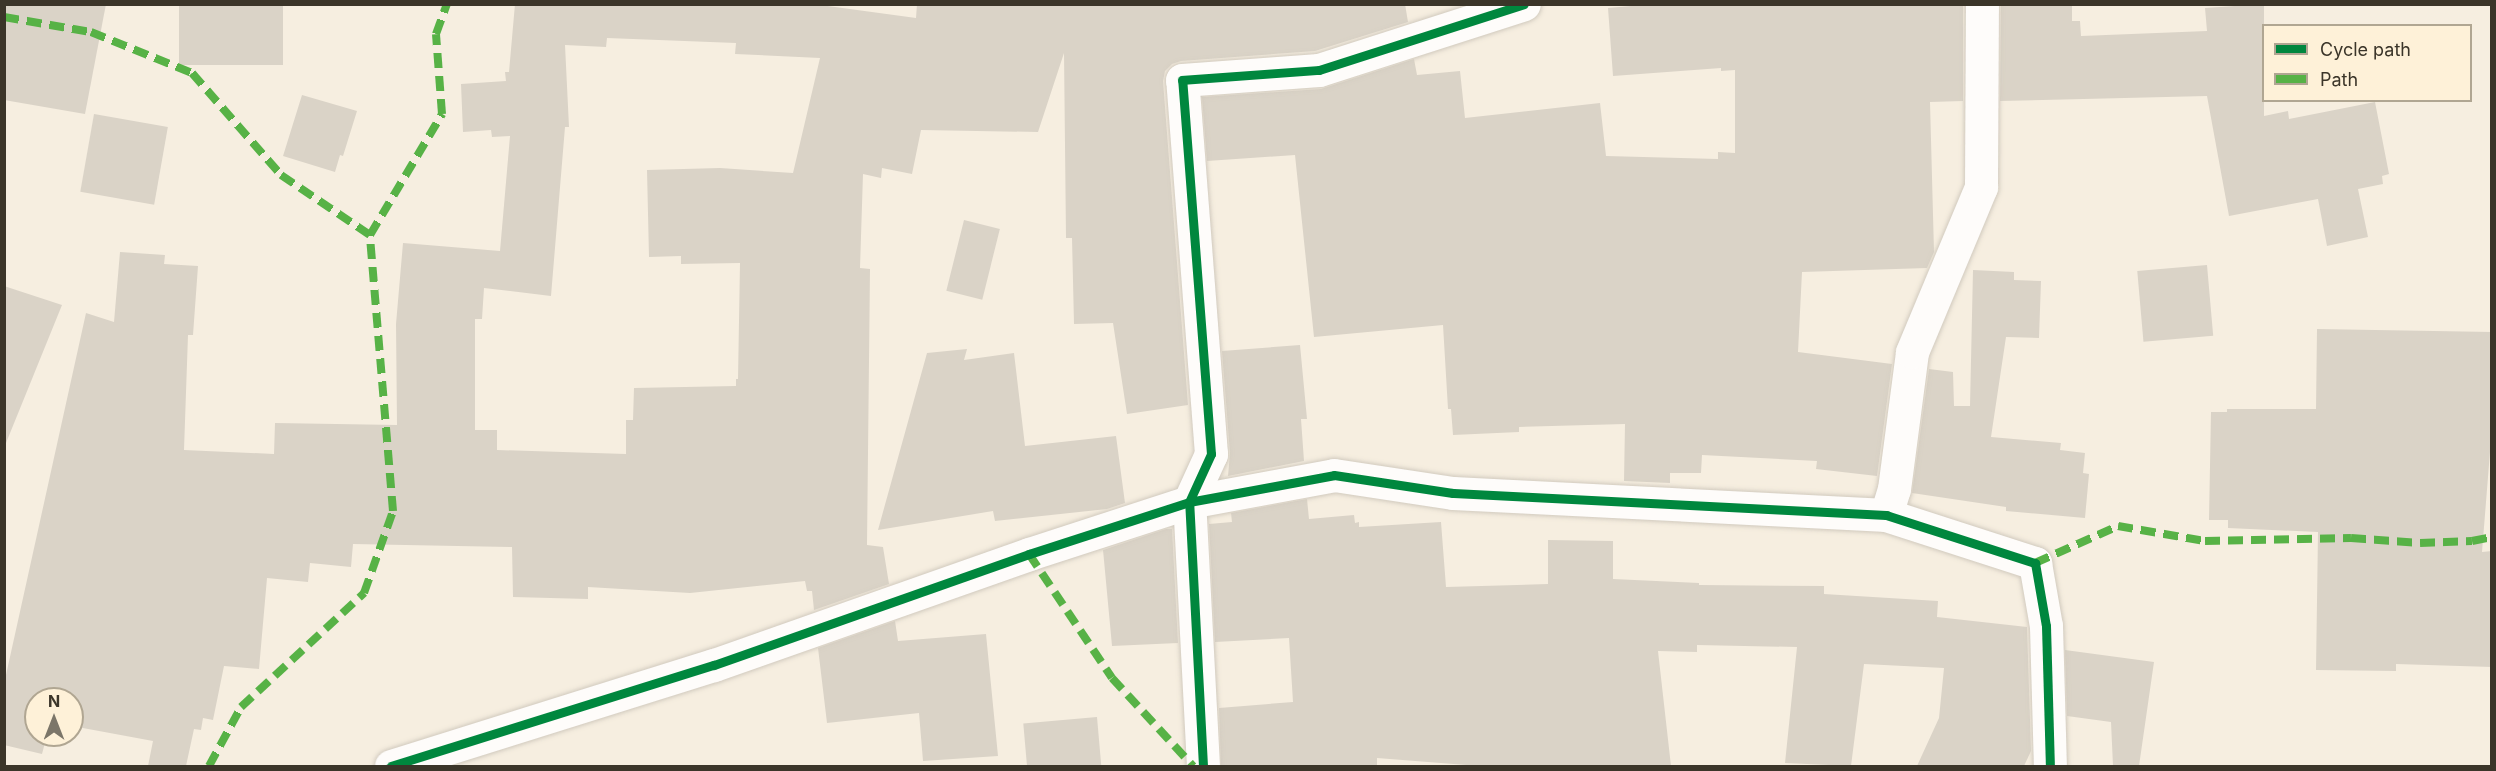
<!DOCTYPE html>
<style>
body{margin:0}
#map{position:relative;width:2496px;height:771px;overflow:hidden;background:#f6eee0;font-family:Inter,sans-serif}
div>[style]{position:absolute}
.building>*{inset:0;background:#dad3c7;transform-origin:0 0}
.roads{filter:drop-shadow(0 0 2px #d1cabe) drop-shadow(0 0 2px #d1cabe)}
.minor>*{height:33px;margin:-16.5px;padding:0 16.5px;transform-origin:16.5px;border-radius:16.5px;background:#fefcfa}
.quiet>*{height:8px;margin-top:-4px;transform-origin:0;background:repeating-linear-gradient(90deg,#57b246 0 15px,transparent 0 23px)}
.cycleway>*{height:9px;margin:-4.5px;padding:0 4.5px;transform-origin:4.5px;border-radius:4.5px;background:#00873e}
span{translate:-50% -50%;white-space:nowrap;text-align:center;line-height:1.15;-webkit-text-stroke:5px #fef1d8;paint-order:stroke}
.frame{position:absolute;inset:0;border:6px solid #3b3529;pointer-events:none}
.legend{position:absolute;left:2262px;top:24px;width:210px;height:78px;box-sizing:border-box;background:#fef1d8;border:2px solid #b0a692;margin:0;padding:8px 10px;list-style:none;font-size:18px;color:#3b3529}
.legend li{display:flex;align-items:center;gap:12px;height:30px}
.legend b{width:30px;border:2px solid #b0a692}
.north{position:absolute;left:24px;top:687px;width:60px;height:60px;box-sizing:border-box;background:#fef1d8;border:2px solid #b0a692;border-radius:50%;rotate:0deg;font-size:16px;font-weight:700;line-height:24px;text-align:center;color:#3b3529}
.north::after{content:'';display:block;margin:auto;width:21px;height:27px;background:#7c7669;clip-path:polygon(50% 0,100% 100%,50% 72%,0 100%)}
</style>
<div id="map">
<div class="building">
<i style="clip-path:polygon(4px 4px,106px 4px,85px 114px,4px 100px)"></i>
<i style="left:179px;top:4px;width:104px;height:61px"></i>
<i style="clip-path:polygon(evenodd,515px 4px,813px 4px,916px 18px,917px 4px,1405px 4px,1408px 22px,1315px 51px,1181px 61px,1172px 64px,1165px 71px,1163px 81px,1188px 405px,1127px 414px,1113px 323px,1074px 324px,1072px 238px,1066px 238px,1064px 53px,1038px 132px,921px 130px,912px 174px,882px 168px,881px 178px,863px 174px,860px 268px,870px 269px,867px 545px,883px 547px,889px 584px,814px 610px,812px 591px,807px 591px,805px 581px,690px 593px,588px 587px,588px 599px,513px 597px,512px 547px,353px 544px,351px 567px,310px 563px,308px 582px,267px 578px,259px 669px,224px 666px,213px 720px,203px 718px,201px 730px,194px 729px,186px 766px,148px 766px,153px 741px,72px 726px,72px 699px,36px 699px,36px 735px,47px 735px,42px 754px,4px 745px,4px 684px,86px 313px,114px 322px,120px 252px,165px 255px,164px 264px,198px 266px,193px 335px,188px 335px,184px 450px,274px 454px,275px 423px,397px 425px,396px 324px,403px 243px,500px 251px,510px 136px,492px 137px,491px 130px,463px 132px,461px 84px,506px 81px,505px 72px,509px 72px,515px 4px,607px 38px,736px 43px,735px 54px,820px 58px,793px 173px,720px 168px,647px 170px,649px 257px,681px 256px,681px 264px,740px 263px,738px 379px,736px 379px,736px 386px,634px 388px,633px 420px,626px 420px,626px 454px,497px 450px,497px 430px,475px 430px,475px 319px,482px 319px,484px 288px,551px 296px,565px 127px,569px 127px,565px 45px,606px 47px,607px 38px)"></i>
<i style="clip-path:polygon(1654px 4px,1963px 4px,1963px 101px,1930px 102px,1934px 252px,1927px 268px,1802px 272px,1798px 352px,1892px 364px,1877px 476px,1816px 469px,1817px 461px,1702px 455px,1701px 473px,1670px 473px,1670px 483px,1624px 481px,1625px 424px,1519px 427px,1519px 432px,1453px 435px,1451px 409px,1448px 409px,1443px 325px,1314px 337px,1295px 155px,1207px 161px,1202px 97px,1321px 89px,1414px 59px,1417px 75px,1460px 71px,1465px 118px,1600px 103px,1606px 156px,1718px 159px,1718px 152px,1735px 153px,1735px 70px,1721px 71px,1721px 68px,1613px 76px,1608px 8px)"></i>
<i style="clip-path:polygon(2001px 4px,2072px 4px,2072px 21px,2080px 21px,2081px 36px,2207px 31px,2205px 8px,2264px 4px,2264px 116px,2288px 111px,2289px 119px,2375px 102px,2389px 174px,2382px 176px,2383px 184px,2358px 189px,2368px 237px,2327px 246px,2318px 199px,2229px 216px,2207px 96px,2000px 101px)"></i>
<i style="clip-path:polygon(302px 95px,357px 111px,343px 156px,340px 155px,335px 172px,283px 156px)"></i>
<i style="left:94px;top:114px;width:75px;height:79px;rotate:10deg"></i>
<i style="left:964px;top:220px;width:37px;height:73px;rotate:14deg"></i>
<i style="left:2207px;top:265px;width:71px;height:70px;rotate:85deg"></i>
<i style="clip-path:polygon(1973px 270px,2014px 272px,2014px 280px,2041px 281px,2039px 338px,2006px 337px,1991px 437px,2061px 443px,2060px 450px,2085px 453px,2083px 473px,2089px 474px,2085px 518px,2006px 511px,2006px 507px,1912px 493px,1929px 369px,1953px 372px,1954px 406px,1970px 406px)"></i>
<i style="clip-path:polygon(4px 286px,62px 305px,6px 443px,4px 443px)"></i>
<i style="clip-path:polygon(2317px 329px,2492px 332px,2492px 427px,2482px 552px,2492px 551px,2492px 667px,2396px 664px,2396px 671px,2316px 670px,2318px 532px,2228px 528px,2228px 520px,2209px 520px,2211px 412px,2227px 412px,2227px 409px,2316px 409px)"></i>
<i style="clip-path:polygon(1300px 345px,1307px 419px,1301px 419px,1304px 461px,1228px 476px,1230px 453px,1222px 351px)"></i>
<i style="clip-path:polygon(967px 349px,964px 360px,1014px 353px,1025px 446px,1116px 436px,1125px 503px,1107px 509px,995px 521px,993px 511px,878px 530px,927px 353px)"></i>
<i style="clip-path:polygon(1307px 499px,1309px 519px,1354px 515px,1355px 523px,1359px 522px,1359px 527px,1441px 522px,1446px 587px,1548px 584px,1548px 540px,1613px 541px,1613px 579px,1699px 583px,1699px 585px,1824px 586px,1824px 594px,1938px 601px,1937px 617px,2027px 627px,2031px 751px,2024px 766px,1917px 766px,1939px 718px,1944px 668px,1864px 664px,1851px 766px,1785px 763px,1797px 647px,1697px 645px,1697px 652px,1658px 651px,1671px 766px,1479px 766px,1377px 758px,1377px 766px,1221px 766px,1219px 708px,1293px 702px,1289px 638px,1215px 642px,1209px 524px,1232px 522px,1231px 513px)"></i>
<i style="clip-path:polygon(1166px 529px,1172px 529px,1178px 643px,1112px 646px,1103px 550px)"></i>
<i style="clip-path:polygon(895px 621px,898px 641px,986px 634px,998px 756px,923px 761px,919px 713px,827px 723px,818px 648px)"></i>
<i style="clip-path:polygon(2065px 650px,2154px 662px,2139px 766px,2113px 766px,2111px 722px,2067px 716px)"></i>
<i style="left:1097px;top:717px;width:49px;height:74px;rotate:85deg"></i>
</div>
<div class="roads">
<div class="minor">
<i style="left:1886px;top:515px;width:27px;rotate:-73deg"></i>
<i style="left:1894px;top:489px;width:138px;rotate:-82.5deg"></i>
<i style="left:1912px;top:352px;width:179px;rotate:-67.3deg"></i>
<i style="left:1981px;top:187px;width:183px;rotate:-89.7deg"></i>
<i style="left:391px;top:766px;width:338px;rotate:-17.4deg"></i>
<i style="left:714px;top:665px;width:334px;rotate:-19.4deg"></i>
<i style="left:1029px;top:554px;width:168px;rotate:-18deg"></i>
<i style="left:1189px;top:502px;width:147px;rotate:-10.5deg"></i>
<i style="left:1334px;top:475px;width:120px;rotate:8.6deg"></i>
<i style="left:1453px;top:493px;width:434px;rotate:2.9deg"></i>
<i style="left:1886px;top:515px;width:157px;rotate:17.9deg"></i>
<i style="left:2035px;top:563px;width:64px;rotate:80.1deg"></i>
<i style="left:2046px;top:626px;width:140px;rotate:88.4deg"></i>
<i style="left:1203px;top:766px;width:264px;rotate:-93deg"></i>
<i style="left:1189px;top:502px;width:53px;rotate:-65.4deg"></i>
<i style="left:1211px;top:454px;width:375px;rotate:-94.4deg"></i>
<i style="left:1182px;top:80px;width:137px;rotate:-4.2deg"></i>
<i style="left:1319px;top:70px;width:215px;rotate:-17.8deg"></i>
</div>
</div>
<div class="quiet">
<i style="left:4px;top:17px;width:88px;rotate:9.8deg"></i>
<i style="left:91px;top:32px;width:109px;rotate:22.1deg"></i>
<i style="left:192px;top:73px;width:135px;rotate:48.9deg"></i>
<i style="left:281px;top:175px;width:107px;rotate:34deg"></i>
<i style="left:1029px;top:554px;width:149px;rotate:56.2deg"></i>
<i style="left:1112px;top:678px;width:120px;rotate:47.4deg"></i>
<i style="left:2035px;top:563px;width:91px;rotate:-24deg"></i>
<i style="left:2118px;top:526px;width:88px;rotate:9.8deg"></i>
<i style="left:2205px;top:541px;width:146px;rotate:-1.2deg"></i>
<i style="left:2351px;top:538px;width:69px;rotate:4.1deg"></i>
<i style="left:2420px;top:543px;width:52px;rotate:-2.2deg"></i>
<i style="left:2472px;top:541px;width:20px;rotate:-11deg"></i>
<i style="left:209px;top:766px;width:67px;rotate:-61.5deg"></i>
<i style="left:241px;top:707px;width:168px;rotate:-42.8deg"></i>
<i style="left:364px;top:593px;width:87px;rotate:-70.5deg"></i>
<i style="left:393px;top:511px;width:277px;rotate:-94.8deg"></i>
<i style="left:370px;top:235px;width:141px;rotate:-59.2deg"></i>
<i style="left:442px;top:114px;width:80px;rotate:-94.3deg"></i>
<i style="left:436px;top:34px;width:32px;rotate:-70deg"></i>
</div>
<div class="cycleway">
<i style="left:391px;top:766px;width:338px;rotate:-17.4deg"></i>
<i style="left:714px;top:665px;width:334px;rotate:-19.4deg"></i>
<i style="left:1029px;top:554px;width:168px;rotate:-18deg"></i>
<i style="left:1189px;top:502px;width:147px;rotate:-10.5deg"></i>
<i style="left:1334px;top:475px;width:120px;rotate:8.6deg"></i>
<i style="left:1453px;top:493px;width:434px;rotate:2.9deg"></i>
<i style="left:1886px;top:515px;width:157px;rotate:17.9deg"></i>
<i style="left:2035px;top:563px;width:64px;rotate:80.1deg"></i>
<i style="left:2046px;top:626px;width:140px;rotate:88.4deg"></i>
<i style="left:1203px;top:766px;width:264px;rotate:-93deg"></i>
<i style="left:1189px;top:502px;width:53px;rotate:-65.4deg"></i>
<i style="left:1211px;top:454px;width:375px;rotate:-94.4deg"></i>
<i style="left:1182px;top:80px;width:137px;rotate:-4.2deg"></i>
<i style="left:1319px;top:70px;width:215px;rotate:-17.8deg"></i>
</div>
<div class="frame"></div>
<ul class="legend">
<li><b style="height:8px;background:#00873e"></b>Cycle path</li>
<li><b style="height:8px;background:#57b246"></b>Path</li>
</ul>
<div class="north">N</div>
</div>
